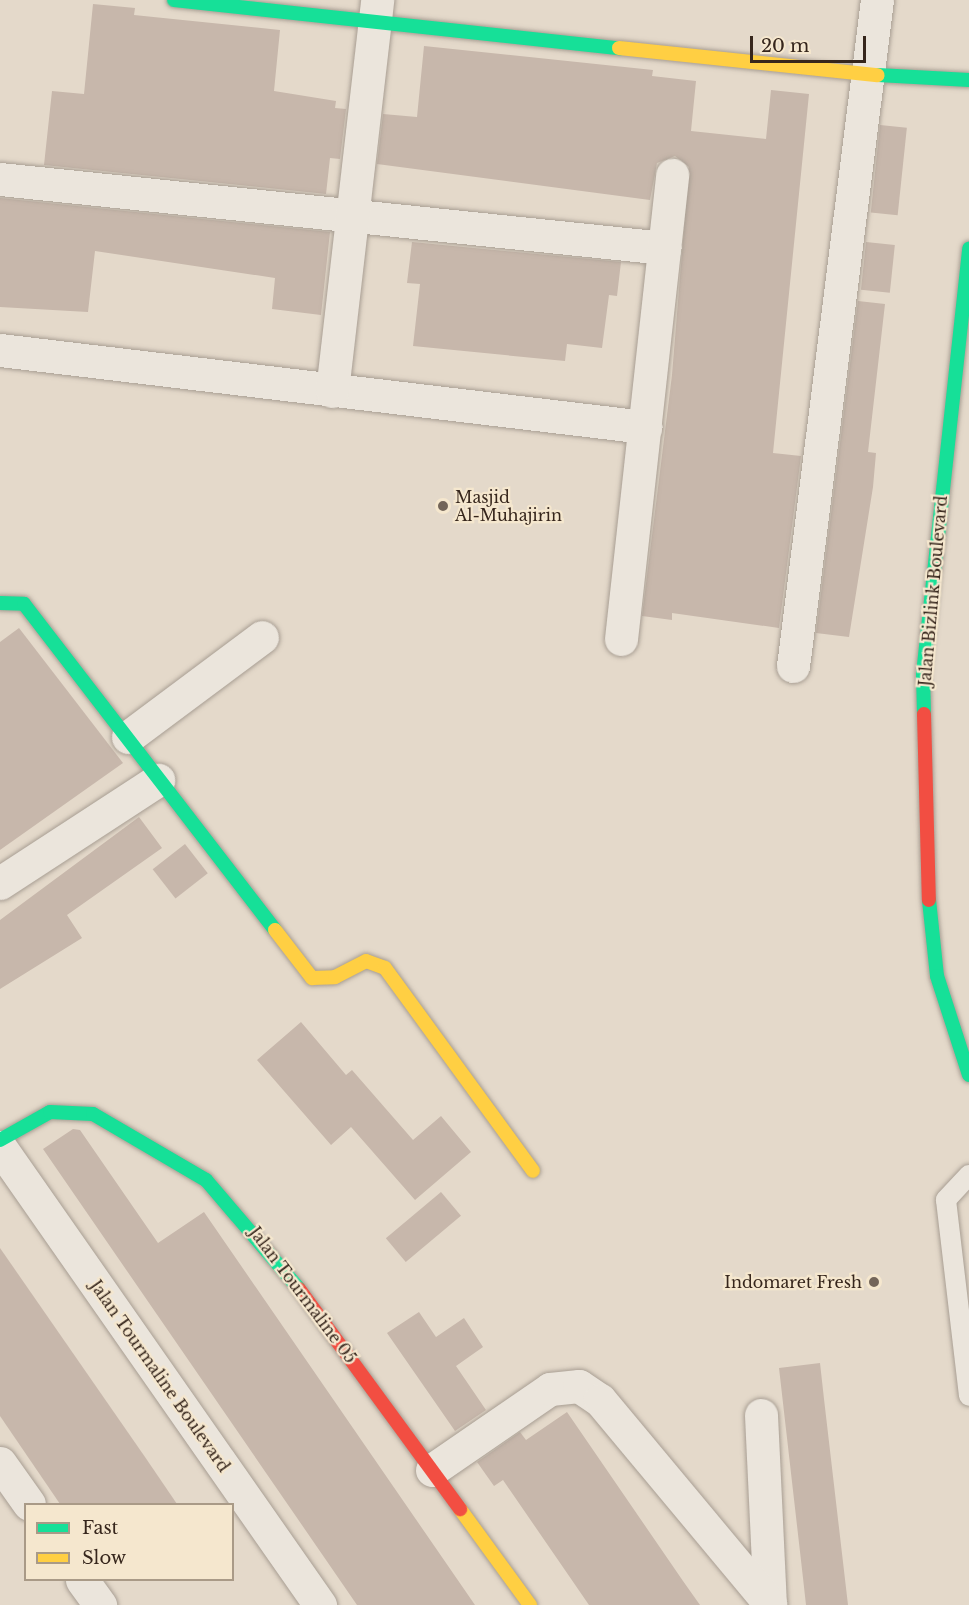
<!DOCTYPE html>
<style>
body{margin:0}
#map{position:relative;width:969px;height:1605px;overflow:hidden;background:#e4d9ca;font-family:"Libre Baskerville",serif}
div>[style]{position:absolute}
.building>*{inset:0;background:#c7b7ab;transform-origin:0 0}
.roads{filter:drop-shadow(0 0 2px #a89e93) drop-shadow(0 0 2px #a89e93)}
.lane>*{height:20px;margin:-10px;padding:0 10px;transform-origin:10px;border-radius:10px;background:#ebe5dc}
.street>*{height:33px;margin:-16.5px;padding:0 16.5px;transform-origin:16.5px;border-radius:16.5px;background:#ebe5dc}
.fast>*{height:14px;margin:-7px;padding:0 7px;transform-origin:7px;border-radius:7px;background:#16e098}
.slow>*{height:14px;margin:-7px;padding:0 7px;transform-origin:7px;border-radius:7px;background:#ffcf43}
.jam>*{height:14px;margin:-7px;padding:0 7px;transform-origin:7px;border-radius:7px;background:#f24e42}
.dots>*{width:16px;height:16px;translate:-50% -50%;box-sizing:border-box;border:3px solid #f5e7ce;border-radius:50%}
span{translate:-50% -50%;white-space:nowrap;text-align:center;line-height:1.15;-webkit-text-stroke:4.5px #f5e7ce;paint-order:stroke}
.poi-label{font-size:16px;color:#36261c}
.left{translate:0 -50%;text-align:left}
.right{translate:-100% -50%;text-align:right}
.street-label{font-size:16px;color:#36261c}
.legend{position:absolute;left:24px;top:1503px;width:210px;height:78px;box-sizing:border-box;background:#f5e7ce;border:2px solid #a99a87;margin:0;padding:8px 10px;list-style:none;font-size:18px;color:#36261c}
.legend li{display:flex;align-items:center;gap:12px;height:30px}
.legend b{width:30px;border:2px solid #a99a87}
.scale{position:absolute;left:750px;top:36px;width:116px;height:27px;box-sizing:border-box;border:3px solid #36261c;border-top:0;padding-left:8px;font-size:18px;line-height:21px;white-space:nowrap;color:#36261c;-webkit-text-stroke:4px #f5e7ce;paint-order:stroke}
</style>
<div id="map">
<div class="building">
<i style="clip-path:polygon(93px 4px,135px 8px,134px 15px,280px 30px,274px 91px,336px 101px,335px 108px,346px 109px,340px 159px,330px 158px,326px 194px,44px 165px,52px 91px,84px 94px)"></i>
<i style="clip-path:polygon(424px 46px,653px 70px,652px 76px,696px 81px,691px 131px,766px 139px,771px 90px,809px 94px,773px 453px,801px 456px,779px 628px,672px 613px,672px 620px,642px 616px,672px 375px,689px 167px,675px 156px,657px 163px,650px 200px,377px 164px,383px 114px,417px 117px)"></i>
<i style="left:880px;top:125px;width:27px;height:88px;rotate:6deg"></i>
<i style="clip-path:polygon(0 198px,330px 232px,321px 315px,272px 309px,275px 278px,95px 251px,88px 312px,0 307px)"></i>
<i style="clip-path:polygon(412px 242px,621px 262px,617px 296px,609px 295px,602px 348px,567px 344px,565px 361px,413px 346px,420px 284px,407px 283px)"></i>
<i style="left:866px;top:242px;width:29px;height:48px;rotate:6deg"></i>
<i style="clip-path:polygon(858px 301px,885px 304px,868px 452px,876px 453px,873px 487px,849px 637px,816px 633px)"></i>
<i style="clip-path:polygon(19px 628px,123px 763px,0 850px,0 642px)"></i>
<i style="clip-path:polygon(139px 817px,162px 848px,67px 915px,82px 938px,0 989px,0 920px)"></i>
<i style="left:185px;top:844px;width:37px;height:41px;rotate:52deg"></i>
<i style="clip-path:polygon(301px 1022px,346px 1075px,352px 1070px,413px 1140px,441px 1116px,471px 1152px,415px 1200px,351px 1127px,331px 1145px,257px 1060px)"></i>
<i style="clip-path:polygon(73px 1129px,80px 1130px,158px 1243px,204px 1212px,475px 1605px,357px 1605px,43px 1149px)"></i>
<i style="left:441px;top:1192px;width:31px;height:72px;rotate:50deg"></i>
<i style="clip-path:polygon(0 1248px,145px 1457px,177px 1504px,60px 1504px,0 1416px)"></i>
<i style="clip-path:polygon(419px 1312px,436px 1337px,464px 1318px,483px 1347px,456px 1366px,486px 1410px,455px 1431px,387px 1333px)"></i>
<i style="clip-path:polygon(820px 1363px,824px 1399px,848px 1605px,806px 1605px,803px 1578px,779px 1368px)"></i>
<i style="clip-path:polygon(567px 1412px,683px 1581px,700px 1605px,589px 1605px,503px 1480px,494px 1486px,477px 1462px,520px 1432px,526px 1440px)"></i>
</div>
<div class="roads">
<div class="lane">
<i style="left:969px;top:1175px;width:34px;rotate:133deg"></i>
<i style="left:946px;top:1200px;width:197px;rotate:83.3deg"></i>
</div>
<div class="street">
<i style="left:0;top:179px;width:668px;rotate:5.93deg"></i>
<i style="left:0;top:350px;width:650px;rotate:6.81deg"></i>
<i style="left:332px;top:391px;width:394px;rotate:-83.4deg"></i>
<i style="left:621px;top:639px;width:467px;rotate:-83.7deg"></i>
<i style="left:793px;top:666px;width:671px;rotate:-82.81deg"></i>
<i style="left:128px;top:737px;width:167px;rotate:-36.7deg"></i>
<i style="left:0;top:883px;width:189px;rotate:-33.1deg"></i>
<i style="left:0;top:1147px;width:559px;rotate:55.06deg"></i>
<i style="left:761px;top:1415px;width:190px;rotate:87.3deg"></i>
<i style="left:0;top:1463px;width:50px;rotate:54.7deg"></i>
<i style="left:432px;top:1470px;width:143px;rotate:-34.5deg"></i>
<i style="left:550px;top:1389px;width:29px;rotate:-6deg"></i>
<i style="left:579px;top:1386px;width:25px;rotate:34deg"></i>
<i style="left:600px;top:1400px;width:266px;rotate:50.2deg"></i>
<i style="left:82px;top:1580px;width:31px;rotate:54deg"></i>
</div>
<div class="fast">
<i style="left:174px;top:0;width:448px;rotate:6.2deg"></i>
<i style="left:878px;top:75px;width:91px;rotate:3.1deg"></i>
<i style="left:0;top:603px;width:24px;rotate:2deg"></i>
<i style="left:24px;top:604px;width:411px;rotate:52.4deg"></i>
<i style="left:924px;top:714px;width:40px;rotate:-91.4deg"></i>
<i style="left:923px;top:674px;width:428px;rotate:-83.8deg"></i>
<i style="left:929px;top:900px;width:76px;rotate:84deg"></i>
<i style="left:937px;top:976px;width:104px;rotate:72.1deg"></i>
<i style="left:0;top:1140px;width:57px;rotate:-29.2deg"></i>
<i style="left:50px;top:1112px;width:43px;rotate:2.7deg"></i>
<i style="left:93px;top:1114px;width:131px;rotate:30.3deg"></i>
<i style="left:206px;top:1180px;width:143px;rotate:49.5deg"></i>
</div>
<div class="slow">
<i style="left:619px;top:48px;width:260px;rotate:6deg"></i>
<i style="left:275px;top:930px;width:61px;rotate:52.4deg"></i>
<i style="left:312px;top:978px;width:23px;rotate:-2deg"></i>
<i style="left:335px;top:977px;width:35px;rotate:-27deg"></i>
<i style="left:366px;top:961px;width:20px;rotate:20deg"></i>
<i style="left:385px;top:968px;width:251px;rotate:53.9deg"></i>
<i style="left:460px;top:1509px;width:119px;rotate:53.9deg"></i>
</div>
<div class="jam">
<i style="left:924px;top:714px;width:186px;rotate:88.5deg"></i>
<i style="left:299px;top:1289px;width:273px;rotate:53.8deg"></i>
</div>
</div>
<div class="dots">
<i style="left:443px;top:506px;background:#736559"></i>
<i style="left:874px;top:1282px;background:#736559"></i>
</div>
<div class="poi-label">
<span class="left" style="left:455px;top:506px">Masjid<br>Al-Muhajirin</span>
<span class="right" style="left:862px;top:1282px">Indomaret Fresh</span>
</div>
<div class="street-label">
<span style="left:933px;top:591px;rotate:-85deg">Jalan Bizlink Boulevard</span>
<span style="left:303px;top:1295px;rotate:53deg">Jalan Tourmaline 05</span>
<span style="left:160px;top:1376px;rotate:55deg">Jalan Tourmaline Boulevard</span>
</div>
<ul class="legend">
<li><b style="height:8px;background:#16e098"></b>Fast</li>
<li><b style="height:8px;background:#ffcf43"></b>Slow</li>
</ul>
<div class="scale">20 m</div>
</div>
